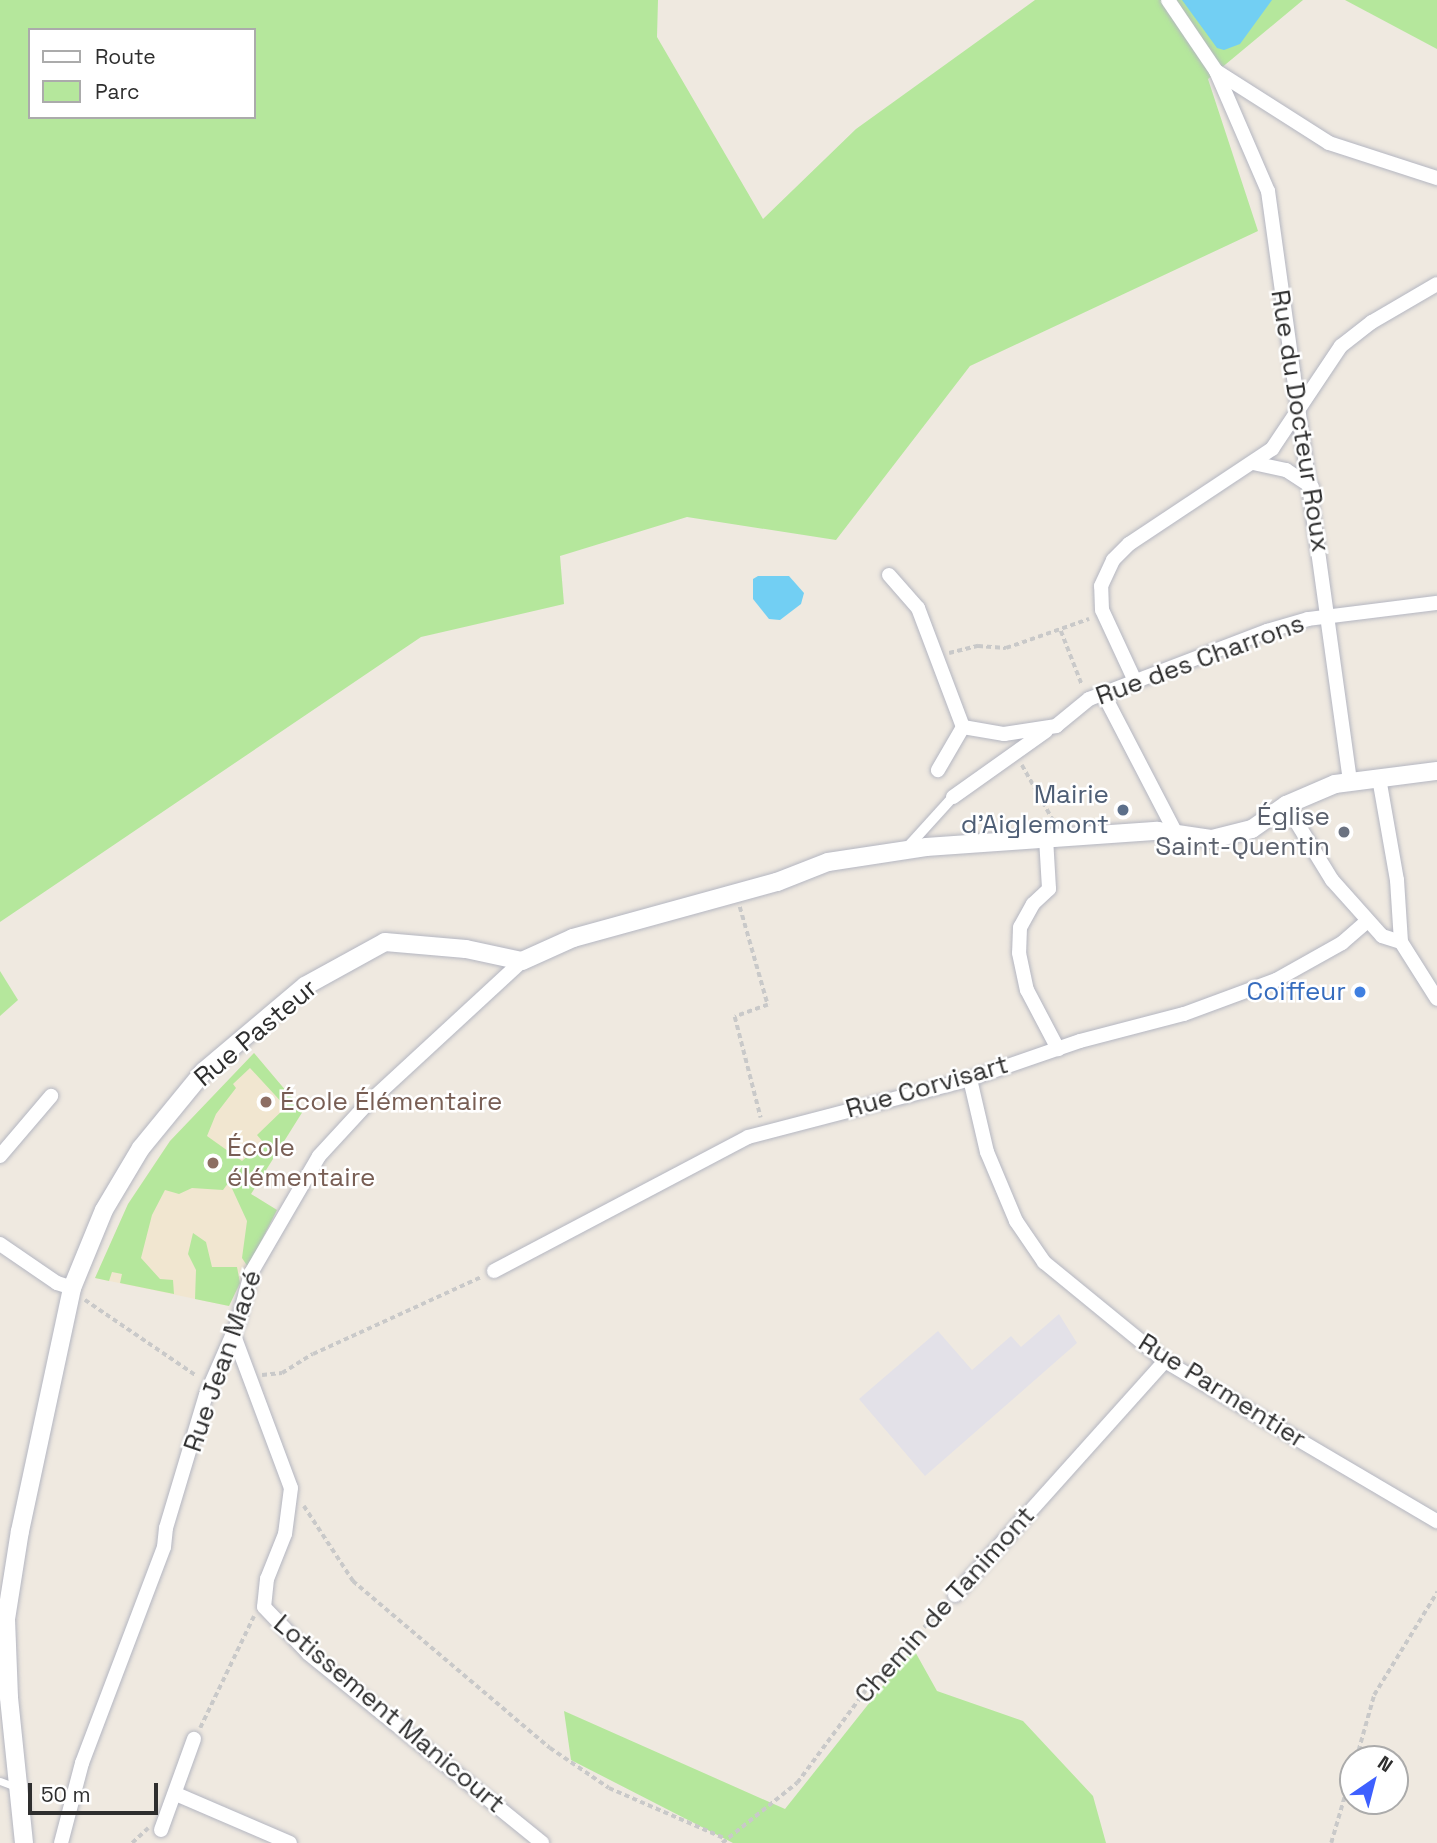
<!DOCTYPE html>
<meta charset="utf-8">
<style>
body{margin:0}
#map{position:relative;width:1437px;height:1843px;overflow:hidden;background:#efe9e0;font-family:"Space Grotesk",sans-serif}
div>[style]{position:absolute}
.industrial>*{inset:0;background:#e3e1e8}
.education>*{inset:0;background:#f1e6d0}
.green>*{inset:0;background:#b5e79c}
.water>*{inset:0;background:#72cff3}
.path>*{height:3.5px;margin-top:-1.75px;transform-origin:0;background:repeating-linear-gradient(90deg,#c9c9c9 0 5px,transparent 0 8.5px)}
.roads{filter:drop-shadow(0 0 2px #b4b6c1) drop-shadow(0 0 2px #b4b6c1)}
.service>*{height:7px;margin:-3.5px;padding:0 3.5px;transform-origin:3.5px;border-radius:3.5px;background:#fff}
.pedestrian>*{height:10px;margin:-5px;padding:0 5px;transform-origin:5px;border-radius:5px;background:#fff}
.minor>*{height:14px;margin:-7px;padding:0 7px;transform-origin:7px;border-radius:7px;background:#fff}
.tertiary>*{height:18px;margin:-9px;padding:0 9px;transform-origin:9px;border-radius:9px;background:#fff}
.dots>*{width:19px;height:19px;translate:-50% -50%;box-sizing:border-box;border:4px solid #fff;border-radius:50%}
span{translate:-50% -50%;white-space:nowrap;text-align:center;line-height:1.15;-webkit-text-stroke:5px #fff;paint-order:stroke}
.street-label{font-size:26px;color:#2e2e2e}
.service-label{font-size:26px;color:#4e5e75}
.right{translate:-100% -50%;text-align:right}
.worship-label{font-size:26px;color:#5b616d}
.shop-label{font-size:26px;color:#366cbe}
.education-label{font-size:26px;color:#785e54}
.left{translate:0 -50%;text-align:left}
.legend{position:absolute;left:28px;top:28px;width:228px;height:91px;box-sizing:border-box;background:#fff;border:2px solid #ababab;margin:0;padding:9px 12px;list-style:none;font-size:21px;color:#2e2e2e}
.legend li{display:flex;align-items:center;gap:14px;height:35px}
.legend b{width:35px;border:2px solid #ababab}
.north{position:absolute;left:1339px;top:1745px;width:70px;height:70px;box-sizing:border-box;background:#fff;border:2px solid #ababab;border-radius:50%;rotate:35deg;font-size:19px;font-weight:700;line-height:28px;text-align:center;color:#2e2e2e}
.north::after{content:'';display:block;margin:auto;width:24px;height:32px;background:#3e60ff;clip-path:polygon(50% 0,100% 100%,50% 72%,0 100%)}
.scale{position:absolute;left:28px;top:1783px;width:130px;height:32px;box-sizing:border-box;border:4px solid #2e2e2e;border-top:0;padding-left:9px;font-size:21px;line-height:24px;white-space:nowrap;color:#2e2e2e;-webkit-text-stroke:5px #fff;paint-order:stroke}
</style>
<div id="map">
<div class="industrial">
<i style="clip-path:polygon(1059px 1314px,1077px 1343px,925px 1476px,859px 1399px,938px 1331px,972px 1370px,1011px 1336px,1021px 1347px)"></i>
</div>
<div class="education">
<i style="clip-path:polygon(254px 1053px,303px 1111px,251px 1194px,277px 1210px,229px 1306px,95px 1278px,128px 1204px,170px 1141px)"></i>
</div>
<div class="green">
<i style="clip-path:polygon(evenodd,0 0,658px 0,657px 37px,763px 219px,856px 129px,1035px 0,1303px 0,1208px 79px,1258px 231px,970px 366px,836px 540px,687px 517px,560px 556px,564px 604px,421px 637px,0 922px,0 0,30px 30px,254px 30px,254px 117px,30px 117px,30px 30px)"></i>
<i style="clip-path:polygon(1345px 0,1437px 0,1437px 49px)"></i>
<i style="clip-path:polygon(0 971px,18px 1000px,0 1016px)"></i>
<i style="clip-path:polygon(evenodd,254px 1053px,303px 1111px,251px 1194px,277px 1210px,248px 1267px,242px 1258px,247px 1221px,229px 1182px,223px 1190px,192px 1188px,179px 1194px,165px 1190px,152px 1215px,141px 1258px,160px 1279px,173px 1280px,174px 1294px,120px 1283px,122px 1274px,112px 1272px,109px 1281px,95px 1278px,128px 1204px,170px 1141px,254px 1053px,250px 1068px,286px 1107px,257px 1135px,263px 1142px,242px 1161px,207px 1136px,216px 1114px,236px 1088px,233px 1084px,250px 1068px)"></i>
<i style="clip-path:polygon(193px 1233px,206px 1242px,212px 1267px,237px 1267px,240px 1283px,229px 1306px,195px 1299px,196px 1270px,188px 1254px)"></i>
<i style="clip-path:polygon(913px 1648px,937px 1691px,1023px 1721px,1093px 1796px,1106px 1843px,733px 1843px,571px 1760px,564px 1711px,785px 1809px)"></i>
</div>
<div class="water">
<i style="clip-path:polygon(1182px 0,1272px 0,1240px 44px,1224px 50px,1217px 48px)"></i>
<i style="clip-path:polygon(758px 576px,789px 576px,804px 593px,801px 604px,780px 620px,769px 619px,753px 599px,753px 579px)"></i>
</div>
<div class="path">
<i style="left:1061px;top:631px;width:58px;rotate:68.7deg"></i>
<i style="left:949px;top:653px;width:30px;rotate:-14deg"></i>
<i style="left:978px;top:646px;width:28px;rotate:4deg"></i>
<i style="left:1006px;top:648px;width:88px;rotate:-19.3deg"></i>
<i style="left:1022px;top:765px;width:65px;rotate:60.7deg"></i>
<i style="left:740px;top:907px;width:102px;rotate:74.1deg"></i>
<i style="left:768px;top:1005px;width:35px;rotate:160deg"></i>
<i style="left:735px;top:1017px;width:104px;rotate:75.6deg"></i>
<i style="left:85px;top:1300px;width:135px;rotate:34.2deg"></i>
<i style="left:262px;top:1375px;width:20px;rotate:-6deg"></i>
<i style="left:282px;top:1373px;width:36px;rotate:-32deg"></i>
<i style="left:313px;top:1354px;width:185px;rotate:-24.6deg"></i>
<i style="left:304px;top:1506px;width:90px;rotate:56.8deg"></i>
<i style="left:353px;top:1581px;width:258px;rotate:40.3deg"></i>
<i style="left:550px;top:1748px;width:71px;rotate:34.1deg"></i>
<i style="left:609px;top:1788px;width:125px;rotate:23.5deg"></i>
<i style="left:200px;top:1728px;width:124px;rotate:-64.3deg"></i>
<i style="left:1356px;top:1759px;width:66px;rotate:-74.3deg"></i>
<i style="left:1374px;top:1695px;width:121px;rotate:-58.5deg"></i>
<i style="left:132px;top:1843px;width:22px;rotate:-43deg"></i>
<i style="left:722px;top:1843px;width:96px;rotate:-38.7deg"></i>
<i style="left:797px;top:1783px;width:124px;rotate:-53.5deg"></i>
<i style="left:871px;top:1683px;width:109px;rotate:-46.5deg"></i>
<i style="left:1331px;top:1843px;width:78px;rotate:-73.7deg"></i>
</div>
<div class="roads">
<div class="service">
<i style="left:0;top:1781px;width:19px;rotate:21deg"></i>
</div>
<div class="pedestrian">
<i style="left:905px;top:850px;width:72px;rotate:-47.8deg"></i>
</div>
<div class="minor">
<i style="left:1168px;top:0;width:86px;rotate:55.9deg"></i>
<i style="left:1216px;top:71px;width:134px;rotate:32.5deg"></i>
<i style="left:1329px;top:143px;width:114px;rotate:18deg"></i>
<i style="left:1216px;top:71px;width:131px;rotate:66.6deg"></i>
<i style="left:1268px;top:191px;width:596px;rotate:82.09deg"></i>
<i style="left:1253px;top:463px;width:34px;rotate:12deg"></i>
<i style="left:1286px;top:470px;width:31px;rotate:33deg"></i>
<i style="left:889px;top:575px;width:44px;rotate:48.7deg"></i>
<i style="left:918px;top:608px;width:127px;rotate:69.3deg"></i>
<i style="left:963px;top:727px;width:50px;rotate:120.2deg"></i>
<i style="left:1135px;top:681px;width:78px;rotate:-114.9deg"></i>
<i style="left:1102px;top:610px;width:24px;rotate:-92deg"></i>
<i style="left:1101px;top:586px;width:29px;rotate:-65deg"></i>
<i style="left:1113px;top:560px;width:23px;rotate:-45deg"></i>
<i style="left:1129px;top:544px;width:172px;rotate:-33.6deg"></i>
<i style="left:1272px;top:449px;width:124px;rotate:-56.2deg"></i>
<i style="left:1341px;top:346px;width:39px;rotate:-38deg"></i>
<i style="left:1372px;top:322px;width:75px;rotate:-30.3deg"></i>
<i style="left:1104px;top:695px;width:158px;rotate:62.5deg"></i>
<i style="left:963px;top:727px;width:42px;rotate:9.7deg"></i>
<i style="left:1004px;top:734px;width:53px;rotate:-8.7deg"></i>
<i style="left:1056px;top:726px;width:43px;rotate:-39.3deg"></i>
<i style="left:1089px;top:699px;width:191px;rotate:-20.9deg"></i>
<i style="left:1267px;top:631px;width:43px;rotate:-16.3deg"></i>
<i style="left:1308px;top:619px;width:130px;rotate:-7.1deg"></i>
<i style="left:1379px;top:778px;width:104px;rotate:80deg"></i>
<i style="left:1397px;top:880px;width:62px;rotate:86.3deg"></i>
<i style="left:1401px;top:942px;width:67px;rotate:57.7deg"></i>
<i style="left:953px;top:797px;width:114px;rotate:-35.4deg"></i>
<i style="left:1286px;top:805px;width:88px;rotate:58.5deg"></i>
<i style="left:1332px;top:880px;width:75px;rotate:48.2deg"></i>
<i style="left:1382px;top:936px;width:20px;rotate:18deg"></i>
<i style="left:1046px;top:838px;width:51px;rotate:86.6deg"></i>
<i style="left:1049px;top:889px;width:22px;rotate:137deg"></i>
<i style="left:1033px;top:904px;width:26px;rotate:119deg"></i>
<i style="left:1020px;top:927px;width:26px;rotate:92deg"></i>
<i style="left:1019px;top:953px;width:38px;rotate:78deg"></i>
<i style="left:1027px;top:990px;width:67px;rotate:62.3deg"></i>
<i style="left:970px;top:1079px;width:75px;rotate:76.9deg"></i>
<i style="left:987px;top:1152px;width:75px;rotate:67.2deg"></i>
<i style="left:1016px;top:1221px;width:50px;rotate:55.7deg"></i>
<i style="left:1044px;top:1262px;width:156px;rotate:39.3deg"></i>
<i style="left:1165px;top:1361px;width:316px;rotate:30.5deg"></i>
<i style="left:0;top:1156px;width:79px;rotate:-49.6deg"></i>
<i style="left:0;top:1244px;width:69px;rotate:34.4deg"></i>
<i style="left:57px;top:1283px;width:16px;rotate:18deg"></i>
<i style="left:494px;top:1271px;width:287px;rotate:-27.8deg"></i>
<i style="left:748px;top:1137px;width:229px;rotate:-14.6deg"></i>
<i style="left:970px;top:1079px;width:116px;rotate:-19.1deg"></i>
<i style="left:1080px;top:1041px;width:107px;rotate:-14.6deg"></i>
<i style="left:1184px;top:1014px;width:98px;rotate:-20.3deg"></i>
<i style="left:1276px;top:980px;width:76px;rotate:-29.3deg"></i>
<i style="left:1342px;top:943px;width:33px;rotate:-41deg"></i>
<i style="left:233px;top:1333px;width:165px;rotate:69.5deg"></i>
<i style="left:291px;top:1488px;width:46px;rotate:97.4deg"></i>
<i style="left:285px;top:1534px;width:48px;rotate:111.8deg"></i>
<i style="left:267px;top:1579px;width:28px;rotate:96deg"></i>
<i style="left:264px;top:1607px;width:65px;rotate:46.2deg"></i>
<i style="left:309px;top:1654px;width:300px;rotate:39deg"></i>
<i style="left:955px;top:1595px;width:314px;rotate:-48.1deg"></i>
<i style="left:176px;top:1794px;width:124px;rotate:23.3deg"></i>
<i style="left:161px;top:1830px;width:97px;rotate:-70.1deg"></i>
<i style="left:61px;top:1843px;width:83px;rotate:-75.3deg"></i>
<i style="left:82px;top:1763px;width:231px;rotate:-69.2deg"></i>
<i style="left:164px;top:1547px;width:19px;rotate:-84deg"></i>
<i style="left:166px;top:1528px;width:139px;rotate:-73.3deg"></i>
<i style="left:206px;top:1395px;width:80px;rotate:-66.3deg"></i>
<i style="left:238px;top:1322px;width:51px;rotate:-75.1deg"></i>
<i style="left:251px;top:1273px;width:135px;rotate:-59.8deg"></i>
<i style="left:319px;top:1156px;width:69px;rotate:-47.3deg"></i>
<i style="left:366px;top:1105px;width:212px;rotate:-42.7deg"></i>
</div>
<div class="tertiary">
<i style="left:24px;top:1843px;width:147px;rotate:-95.9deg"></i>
<i style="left:9px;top:1697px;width:78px;rotate:-92.2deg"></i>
<i style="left:6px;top:1619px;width:89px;rotate:-81deg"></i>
<i style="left:20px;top:1531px;width:249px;rotate:-77.9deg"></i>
<i style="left:72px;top:1288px;width:84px;rotate:-67.7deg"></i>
<i style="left:104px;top:1210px;width:72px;rotate:-59.2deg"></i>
<i style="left:141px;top:1148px;width:99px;rotate:-50.7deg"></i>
<i style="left:204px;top:1071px;width:132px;rotate:-40.1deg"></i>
<i style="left:305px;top:986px;width:91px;rotate:-28.8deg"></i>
<i style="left:385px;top:942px;width:81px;rotate:4.9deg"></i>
<i style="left:466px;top:949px;width:57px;rotate:12.1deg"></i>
<i style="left:522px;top:961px;width:56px;rotate:-24.3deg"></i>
<i style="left:573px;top:938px;width:212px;rotate:-15.4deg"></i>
<i style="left:777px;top:882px;width:55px;rotate:-21.4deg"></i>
<i style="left:828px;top:862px;width:99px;rotate:-8.7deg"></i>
<i style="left:926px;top:847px;width:232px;rotate:-4deg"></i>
<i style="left:1157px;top:831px;width:56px;rotate:8.3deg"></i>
<i style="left:1212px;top:839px;width:41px;rotate:-14deg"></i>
<i style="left:1252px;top:829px;width:42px;rotate:-35.2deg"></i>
<i style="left:1286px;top:805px;width:53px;rotate:-23.2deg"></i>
<i style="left:1335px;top:784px;width:103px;rotate:-7.3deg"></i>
</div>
</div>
<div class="dots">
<i style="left:1123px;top:810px;background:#5c6f8a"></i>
<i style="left:1344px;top:832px;background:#6b7280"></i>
<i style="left:1360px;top:992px;background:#3f7fe0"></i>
<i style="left:266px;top:1102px;background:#8d6e63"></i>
<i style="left:213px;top:1163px;background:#8d6e63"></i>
</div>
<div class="street-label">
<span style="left:1300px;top:421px;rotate:81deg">Rue du Docteur Roux</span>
<span style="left:1200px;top:660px;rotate:-20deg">Rue des Charrons</span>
<span style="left:256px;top:1033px;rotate:-40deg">Rue Pasteur</span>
<span style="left:927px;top:1087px;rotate:-16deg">Rue Corvisart</span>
<span style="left:223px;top:1361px;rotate:-71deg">Rue Jean Macé</span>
<span style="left:1222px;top:1391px;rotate:32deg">Rue Parmentier</span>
<span style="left:945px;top:1605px;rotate:-48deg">Chemin de Tanimont</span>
<span style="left:389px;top:1714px;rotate:40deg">Lotissement Manicourt</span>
</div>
<div class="service-label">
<span class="right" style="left:1109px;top:810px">Mairie<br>d'Aiglemont</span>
</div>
<div class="worship-label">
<span class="right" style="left:1330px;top:832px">Église<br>Saint-Quentin</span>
</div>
<div class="shop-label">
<span class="right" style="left:1346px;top:992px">Coiffeur</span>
</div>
<div class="education-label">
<span class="left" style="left:280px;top:1102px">École Élémentaire</span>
<span class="left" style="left:227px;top:1163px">École<br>élémentaire</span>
</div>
<ul class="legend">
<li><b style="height:9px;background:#fff"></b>Route</li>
<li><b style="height:19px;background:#b5e79c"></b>Parc</li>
</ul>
<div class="north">N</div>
<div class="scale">50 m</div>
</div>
